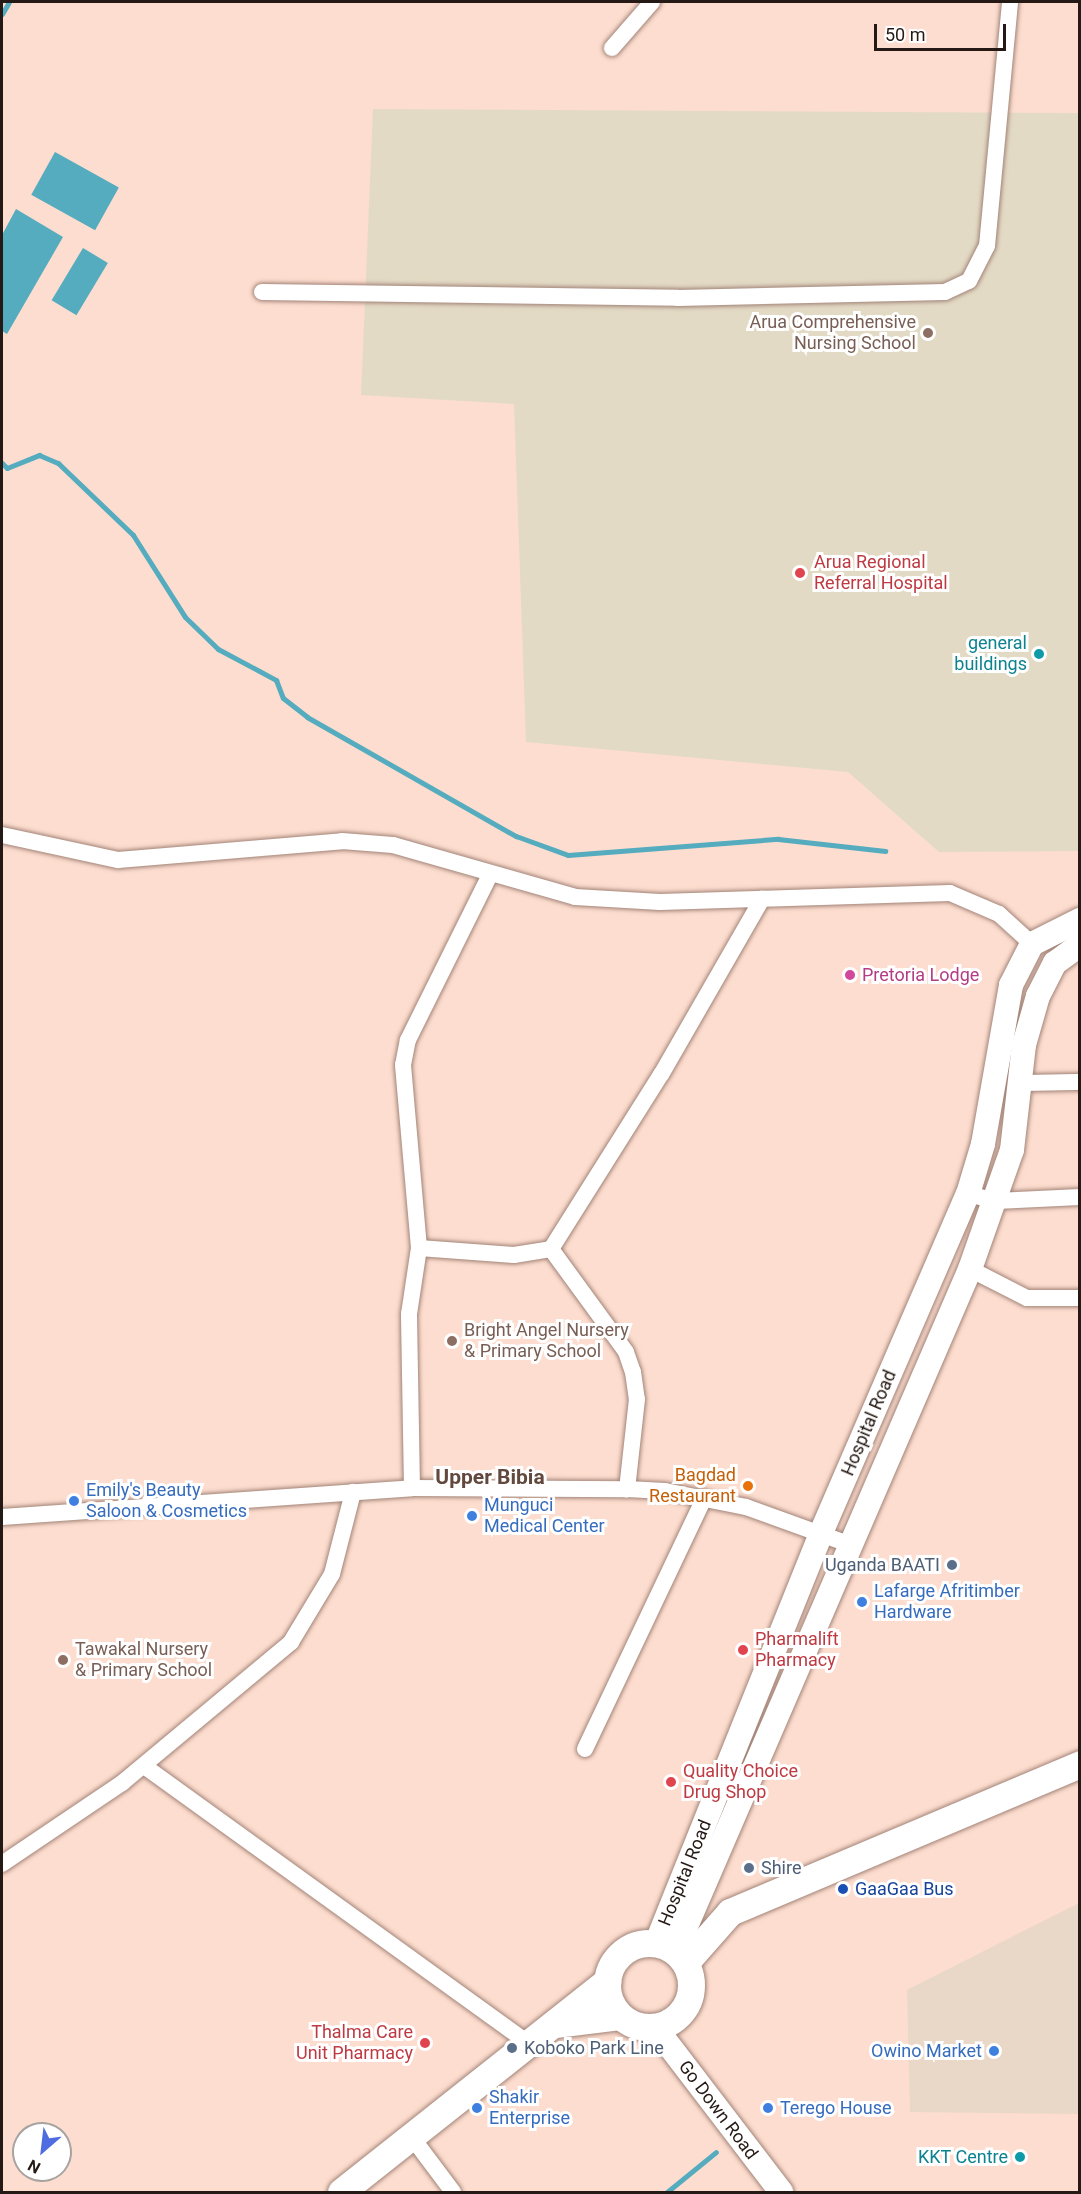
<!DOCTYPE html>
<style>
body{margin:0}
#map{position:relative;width:1081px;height:2194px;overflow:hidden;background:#fdddcf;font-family:Roboto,sans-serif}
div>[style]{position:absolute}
.commercial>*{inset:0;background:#e9d8c7}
.medical>*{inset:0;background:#e3dac5}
.water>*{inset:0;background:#55acbe;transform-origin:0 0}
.stream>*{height:5px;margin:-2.5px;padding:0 2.5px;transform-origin:2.5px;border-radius:2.5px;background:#55acbe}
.roads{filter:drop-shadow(0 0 2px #a28478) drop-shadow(0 0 2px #a28478)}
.minor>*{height:16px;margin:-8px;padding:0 8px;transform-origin:8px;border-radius:8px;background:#fff}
.secondary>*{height:24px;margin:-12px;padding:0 12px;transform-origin:12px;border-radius:12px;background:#fff}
.primary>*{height:27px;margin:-13.5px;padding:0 13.5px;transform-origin:13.5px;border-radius:13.5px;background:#fff}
.primary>.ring{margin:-13.5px;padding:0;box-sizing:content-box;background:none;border:27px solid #fff;border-radius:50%}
.dots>*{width:16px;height:16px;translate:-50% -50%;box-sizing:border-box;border:3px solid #fff;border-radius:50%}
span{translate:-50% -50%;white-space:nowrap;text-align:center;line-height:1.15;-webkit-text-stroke:6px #fff;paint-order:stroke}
.education-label{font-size:18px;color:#785e54}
.right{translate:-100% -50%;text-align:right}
.left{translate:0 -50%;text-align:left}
.health-label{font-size:18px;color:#be3a42}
.culture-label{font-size:18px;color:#0d838f}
.hotel-label{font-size:18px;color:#b23c85}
.street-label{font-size:18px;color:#241914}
.food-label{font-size:18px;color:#c56008}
.shop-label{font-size:18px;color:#366cbe}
.service-label{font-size:18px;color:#4e5e75}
.transit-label{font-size:18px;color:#164399}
.quarter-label{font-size:21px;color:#62483d;font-weight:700}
.frame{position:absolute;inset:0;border:3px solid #241914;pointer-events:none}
.north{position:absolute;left:12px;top:2122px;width:60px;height:60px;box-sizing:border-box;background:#fff;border:2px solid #a7a3a1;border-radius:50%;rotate:208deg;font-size:16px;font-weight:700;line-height:24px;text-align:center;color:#241914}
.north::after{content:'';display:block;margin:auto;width:21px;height:27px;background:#4f6ce1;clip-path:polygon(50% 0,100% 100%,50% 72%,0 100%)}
.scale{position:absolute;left:874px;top:24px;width:132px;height:27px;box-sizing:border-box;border:3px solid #241914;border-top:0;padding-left:8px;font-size:18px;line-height:21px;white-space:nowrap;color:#241914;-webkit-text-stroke:4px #fff;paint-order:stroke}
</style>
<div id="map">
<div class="commercial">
<i style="clip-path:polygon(1079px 1903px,1079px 2114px,910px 2112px,907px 1990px)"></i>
</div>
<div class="medical">
<i style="clip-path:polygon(373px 109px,1079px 113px,1079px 851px,939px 852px,848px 772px,526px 742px,514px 404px,361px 395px)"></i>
</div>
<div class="water">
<i style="left:55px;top:152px;width:73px;height:49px;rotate:29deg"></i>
<i style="clip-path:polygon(16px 209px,63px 237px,7px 334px,2px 331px,2px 235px)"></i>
<i style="left:83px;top:248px;width:29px;height:61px;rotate:31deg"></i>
</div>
<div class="stream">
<i style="left:2px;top:14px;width:14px;rotate:-60deg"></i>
<i style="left:2px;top:463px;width:7px;rotate:45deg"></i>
<i style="left:7px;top:468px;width:35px;rotate:-22deg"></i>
<i style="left:39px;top:455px;width:21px;rotate:23deg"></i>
<i style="left:58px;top:463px;width:104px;rotate:43.8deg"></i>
<i style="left:133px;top:535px;width:97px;rotate:57.6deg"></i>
<i style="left:185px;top:617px;width:46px;rotate:44.1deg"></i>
<i style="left:218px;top:649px;width:66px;rotate:28.1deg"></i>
<i style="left:276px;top:680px;width:19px;rotate:69deg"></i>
<i style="left:283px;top:698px;width:31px;rotate:38deg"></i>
<i style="left:307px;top:717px;width:241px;rotate:29.7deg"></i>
<i style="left:516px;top:836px;width:55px;rotate:20.1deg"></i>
<i style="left:568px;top:855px;width:211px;rotate:-4.4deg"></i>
<i style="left:778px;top:839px;width:108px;rotate:6.4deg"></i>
<i style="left:667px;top:2192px;width:63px;rotate:-39.2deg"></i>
</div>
<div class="roads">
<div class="minor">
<i style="left:612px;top:48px;width:61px;rotate:-49deg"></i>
<i style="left:262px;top:292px;width:416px;rotate:0.8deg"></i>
<i style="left:678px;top:298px;width:267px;rotate:-1.3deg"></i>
<i style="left:945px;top:292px;width:26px;rotate:-25deg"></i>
<i style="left:969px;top:281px;width:39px;rotate:-63deg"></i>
<i style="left:987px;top:246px;width:245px;rotate:-84.6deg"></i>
<i style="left:2px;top:835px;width:119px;rotate:12.2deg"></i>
<i style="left:118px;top:860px;width:225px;rotate:-4.8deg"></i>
<i style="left:342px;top:841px;width:51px;rotate:4.5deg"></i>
<i style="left:393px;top:845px;width:189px;rotate:15.9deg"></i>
<i style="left:575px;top:897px;width:85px;rotate:3.4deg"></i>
<i style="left:660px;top:902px;width:290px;rotate:-1.8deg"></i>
<i style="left:950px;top:893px;width:53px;rotate:23.2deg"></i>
<i style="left:999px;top:914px;width:45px;rotate:42.3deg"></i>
<i style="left:1020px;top:1083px;width:60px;rotate:-1deg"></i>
<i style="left:968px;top:1194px;width:29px;rotate:14deg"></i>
<i style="left:996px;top:1201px;width:84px;rotate:-2.7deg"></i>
<i style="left:419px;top:1248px;width:95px;rotate:4.2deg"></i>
<i style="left:514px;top:1255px;width:37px;rotate:-9deg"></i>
<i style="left:551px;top:1249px;width:208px;rotate:-57.8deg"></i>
<i style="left:662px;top:1073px;width:201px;rotate:-60.1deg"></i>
<i style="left:551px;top:1249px;width:127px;rotate:53.9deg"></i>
<i style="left:626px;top:1352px;width:21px;rotate:71deg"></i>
<i style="left:633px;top:1372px;width:27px;rotate:82deg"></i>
<i style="left:637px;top:1399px;width:91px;rotate:96.3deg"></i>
<i style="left:970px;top:1269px;width:64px;rotate:27deg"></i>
<i style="left:1027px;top:1298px;width:53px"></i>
<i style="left:412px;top:1488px;width:174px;rotate:-91deg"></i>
<i style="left:409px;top:1314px;width:67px;rotate:-81.4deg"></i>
<i style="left:419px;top:1248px;width:184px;rotate:-95deg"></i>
<i style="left:403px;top:1065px;width:25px;rotate:-79deg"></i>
<i style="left:408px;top:1040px;width:184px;rotate:-63.6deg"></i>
<i style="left:2px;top:1517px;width:411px;rotate:-4deg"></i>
<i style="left:412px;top:1488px;width:215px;rotate:0.3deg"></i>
<i style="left:627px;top:1489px;width:38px;rotate:3deg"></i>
<i style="left:665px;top:1491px;width:83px;rotate:11.2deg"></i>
<i style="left:746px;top:1507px;width:109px;rotate:19.9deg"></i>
<i style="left:585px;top:1749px;width:278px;rotate:-64.6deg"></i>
<i style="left:144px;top:1766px;width:476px;rotate:35.8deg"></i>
<i style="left:2px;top:1864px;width:145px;rotate:-34deg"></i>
<i style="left:122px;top:1783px;width:220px;rotate:-39.8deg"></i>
<i style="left:291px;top:1642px;width:79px;rotate:-58.9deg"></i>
<i style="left:332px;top:1574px;width:85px;rotate:-75.6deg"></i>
<i style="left:411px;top:2136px;width:70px;rotate:53.1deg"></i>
</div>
<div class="secondary">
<i style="left:656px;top:1944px;width:443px;rotate:-68.1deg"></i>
<i style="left:821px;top:1533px;width:369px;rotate:-66.6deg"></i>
<i style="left:968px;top:1194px;width:52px;rotate:-73.3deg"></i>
<i style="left:983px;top:1144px;width:161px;rotate:-80deg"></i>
<i style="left:1011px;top:985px;width:46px;rotate:-62.9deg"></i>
<i style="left:1032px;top:944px;width:54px;rotate:-26.6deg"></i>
<i style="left:675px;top:1952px;width:744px;rotate:-66.64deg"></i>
<i style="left:970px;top:1269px;width:126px;rotate:-70.6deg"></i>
<i style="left:1012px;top:1150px;width:106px;rotate:-83.5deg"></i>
<i style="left:1024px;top:1045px;width:51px;rotate:-74.1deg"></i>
<i style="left:1038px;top:996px;width:37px;rotate:-63deg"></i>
<i style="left:1055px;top:963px;width:31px;rotate:-36deg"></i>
<i style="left:655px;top:2027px;width:208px;rotate:52.6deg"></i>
</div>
<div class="primary">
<i class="ring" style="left:607px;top:1943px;width:57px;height:57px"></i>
<i style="left:685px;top:1963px;width:68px;rotate:-48.6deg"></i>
<i style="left:730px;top:1912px;width:380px;rotate:-22.9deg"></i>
<i style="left:555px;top:2024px;width:65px;rotate:-7deg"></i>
<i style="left:341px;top:2192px;width:340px;rotate:-38.4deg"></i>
</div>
</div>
<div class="dots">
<i style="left:928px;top:333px;background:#8d6e63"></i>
<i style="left:800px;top:573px;background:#e0444e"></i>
<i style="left:1039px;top:654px;background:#0f9aa8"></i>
<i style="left:850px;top:975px;background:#d1479c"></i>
<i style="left:452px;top:1341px;background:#8d6e63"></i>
<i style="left:748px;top:1486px;background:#e8710a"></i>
<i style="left:74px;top:1501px;background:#3f7fe0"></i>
<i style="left:472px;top:1516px;background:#3f7fe0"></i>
<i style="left:952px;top:1565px;background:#5c6f8a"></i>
<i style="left:862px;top:1602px;background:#3f7fe0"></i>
<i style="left:743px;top:1650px;background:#e0444e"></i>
<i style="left:63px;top:1660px;background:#8d6e63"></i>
<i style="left:671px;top:1782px;background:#e0444e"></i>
<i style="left:749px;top:1868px;background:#5c6f8a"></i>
<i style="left:843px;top:1889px;background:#1a4fb4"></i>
<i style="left:425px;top:2043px;background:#e0444e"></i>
<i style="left:512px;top:2048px;background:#5c6f8a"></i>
<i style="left:994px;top:2051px;background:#3f7fe0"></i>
<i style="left:477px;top:2108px;background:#3f7fe0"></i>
<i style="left:768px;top:2108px;background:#3f7fe0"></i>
<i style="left:1020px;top:2157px;background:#0f9aa8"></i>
</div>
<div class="education-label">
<span class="right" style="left:916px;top:333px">Arua Comprehensive<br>Nursing School</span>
<span class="left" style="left:464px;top:1341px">Bright Angel Nursery<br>&amp; Primary School</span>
<span class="left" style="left:75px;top:1660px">Tawakal Nursery<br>&amp; Primary School</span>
</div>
<div class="health-label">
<span class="left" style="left:814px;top:573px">Arua Regional<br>Referral Hospital</span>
<span class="left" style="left:755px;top:1650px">Pharmalift<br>Pharmacy</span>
<span class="left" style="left:683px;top:1782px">Quality Choice<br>Drug Shop</span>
<span class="right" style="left:413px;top:2043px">Thalma Care<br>Unit Pharmacy</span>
</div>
<div class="culture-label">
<span class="right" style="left:1027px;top:654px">general<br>buildings</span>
<span class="right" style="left:1008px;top:2157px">KKT Centre</span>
</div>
<div class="hotel-label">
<span class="left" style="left:862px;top:975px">Pretoria Lodge</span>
</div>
<div class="street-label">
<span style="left:869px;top:1423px;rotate:-67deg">Hospital Road</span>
<span style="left:685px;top:1873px;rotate:-68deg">Hospital Road</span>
<span style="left:718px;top:2110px;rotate:53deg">Go Down Road</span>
</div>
<div class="food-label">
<span class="right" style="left:736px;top:1486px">Bagdad<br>Restaurant</span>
</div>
<div class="shop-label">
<span class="left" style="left:86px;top:1501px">Emily's Beauty<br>Saloon &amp; Cosmetics</span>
<span class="left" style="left:484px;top:1516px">Munguci<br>Medical Center</span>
<span class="left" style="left:874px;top:1602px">Lafarge Afritimber<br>Hardware</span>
<span class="right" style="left:982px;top:2051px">Owino Market</span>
<span class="left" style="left:489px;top:2108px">Shakir<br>Enterprise</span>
<span class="left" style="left:780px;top:2108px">Terego House</span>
</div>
<div class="service-label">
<span class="right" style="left:940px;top:1565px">Uganda BAATI</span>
<span class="left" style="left:761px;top:1868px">Shire</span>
<span class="left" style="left:524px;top:2048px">Koboko Park Line</span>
</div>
<div class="transit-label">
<span class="left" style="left:855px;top:1889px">GaaGaa Bus</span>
</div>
<div class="quarter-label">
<span style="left:490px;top:1477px">Upper Bibia</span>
</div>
<div class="frame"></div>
<div class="north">N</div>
<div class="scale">50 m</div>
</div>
